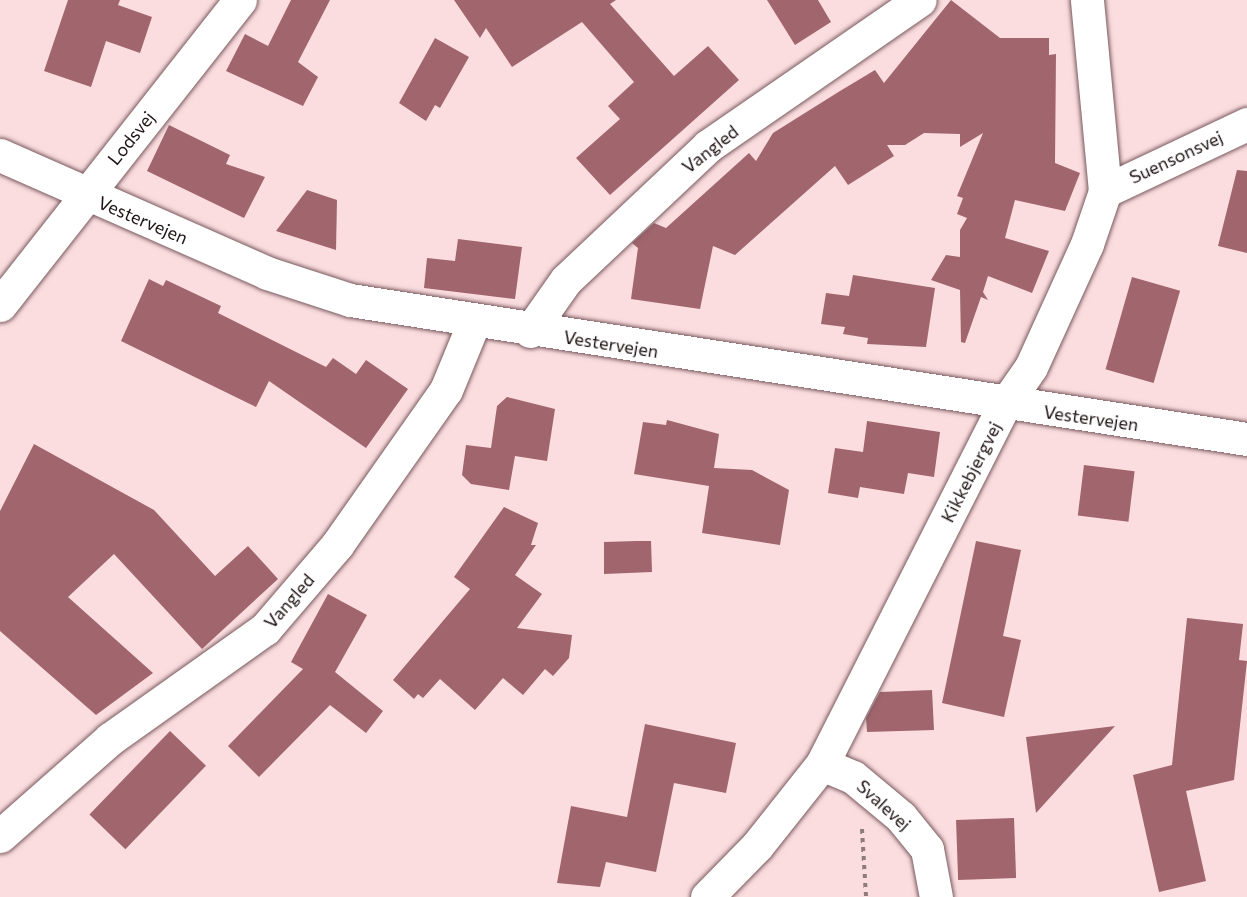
<!DOCTYPE html>
<style>
body{margin:0}
#map{position:relative;width:1247px;height:897px;overflow:hidden;background:#fbdde0;font-family:Commissioner,sans-serif}
div>[style]{position:absolute}
.building>*{inset:0;background:#a0656d;transform-origin:0 0}
.path>*{height:4px;margin-top:-2px;transform-origin:0;background:repeating-linear-gradient(90deg,#8f7a7c 0 4.5px,transparent 0 9px)}
.roads{filter:drop-shadow(0 0 2px #78595d) drop-shadow(0 0 2px #78595d)}
.minor>*{height:33px;margin:-16.5px;padding:0 16.5px;transform-origin:16.5px;border-radius:16.5px;background:#fff}
span{translate:-50% -50%;white-space:nowrap;text-align:center;line-height:1.15;-webkit-text-stroke:4.5px #fff;paint-order:stroke}
.street-label{font-size:18px;color:#201416}
</style>
<div id="map">
<div class="building">
<i style="clip-path:polygon(68px 0,120px 0,118px 5px,152px 17px,140px 53px,106px 41px,91px 87px,44px 71px)"></i>
<i style="clip-path:polygon(291px 0,330px 0,298px 62px,318px 77px,303px 106px,226px 71px,245px 34px,268px 46px)"></i>
<i style="clip-path:polygon(454px 0,616px 0,610px 4px,674px 76px,708px 46px,739px 80px,610px 195px,576px 158px,620px 119px,608px 106px,634px 82px,582px 22px,512px 67px,486px 28px,480px 38px)"></i>
<i style="clip-path:polygon(767px 0,818px 0,831px 22px,795px 45px)"></i>
<i style="clip-path:polygon(951px 0,1000px 38px,1049px 38px,1049px 55px,1056px 54px,1055px 163px,1080px 173px,1065px 211px,1015px 200px,1005px 238px,1049px 251px,1032px 293px,988px 276px,983px 292px,988px 300px,981px 297px,965px 343px,961px 342px,960px 290px,931px 280px,946px 255px,960px 257px,960px 230px,967px 218px,957px 214px,963px 198px,957px 196px,983px 133px,960px 147px,960px 134px,924px 133px,905px 145px,887px 145px,894px 156px,848px 185px,835px 166px,735px 255px,713px 246px,700px 309px,631px 299px,638px 248px,632px 243px,654px 223px,666px 228px,749px 153px,756px 161px,773px 133px,840px 91px,875px 70px,884px 83px)"></i>
<i style="clip-path:polygon(435px 38px,469px 57px,440px 108px,435px 105px,426px 121px,399px 103px)"></i>
<i style="clip-path:polygon(169px 125px,230px 155px,226px 164px,265px 177px,244px 218px,147px 171px)"></i>
<i style="clip-path:polygon(1237px 170px,1247px 171px,1247px 253px,1218px 246px)"></i>
<i style="clip-path:polygon(307px 190px,337px 200px,336px 250px,276px 231px)"></i>
<i style="clip-path:polygon(458px 239px,522px 247px,515px 299px,424px 288px,427px 258px,455px 261px)"></i>
<i style="clip-path:polygon(853px 275px,935px 288px,926px 347px,867px 344px,868px 338px,843px 334px,845px 327px,821px 324px,826px 293px,849px 296px)"></i>
<i style="left:1132px;top:277px;width:50px;height:96px;rotate:16deg"></i>
<i style="clip-path:polygon(149px 279px,163px 286px,166px 280px,221px 306px,218px 313px,326px 367px,333px 358px,356px 374px,366px 360px,408px 389px,366px 448px,269px 381px,256px 407px,121px 341px)"></i>
<i style="clip-path:polygon(507px 397px,555px 409px,547px 461px,515px 456px,509px 490px,471px 484px,462px 475px,466px 445px,491px 448px,497px 406px)"></i>
<i style="clip-path:polygon(667px 420px,719px 434px,714px 468px,752px 470px,789px 490px,780px 545px,702px 533px,709px 486px,634px 474px,643px 422px,666px 425px)"></i>
<i style="clip-path:polygon(867px 421px,940px 432px,934px 477px,908px 473px,904px 494px,860px 487px,858px 498px,828px 493px,835px 448px,863px 452px)"></i>
<i style="clip-path:polygon(34px 444px,154px 510px,215px 576px,248px 546px,278px 579px,202px 649px,114px 554px,68px 597px,153px 673px,96px 715px,0 631px,0 511px)"></i>
<i style="left:1084px;top:465px;width:51px;height:51px;rotate:7deg"></i>
<i style="clip-path:polygon(504px 507px,538px 523px,531px 545px,536px 545px,515px 575px,542px 594px,517px 628px,572px 635px,569px 658px,553px 676px,545px 669px,523px 695px,503px 678px,475px 710px,440px 679px,423px 698px,418px 694px,414px 699px,393px 680px,470px 589px,454px 577px)"></i>
<i style="clip-path:polygon(636px 541px,651px 541px,652px 572px,604px 574px,604px 542px)"></i>
<i style="clip-path:polygon(976px 541px,1021px 550px,1003px 636px,1021px 640px,1004px 717px,942px 703px)"></i>
<i style="clip-path:polygon(328px 594px,367px 615px,335px 672px,383px 711px,366px 733px,330px 705px,259px 777px,228px 746px,303px 669px,291px 662px)"></i>
<i style="clip-path:polygon(1187px 618px,1243px 624px,1239px 660px,1247px 661px,1234px 780px,1186px 791px,1206px 881px,1159px 892px,1133px 775px,1172px 765px)"></i>
<i style="clip-path:polygon(932px 690px,934px 730px,867px 732px,866px 718px,880px 692px)"></i>
<i style="clip-path:polygon(645px 724px,736px 743px,726px 793px,674px 783px,656px 872px,606px 862px,600px 887px,557px 883px,571px 806px,627px 817px)"></i>
<i style="clip-path:polygon(1115px 726px,1036px 813px,1026px 737px)"></i>
<i style="left:170px;top:731px;width:50px;height:116px;rotate:44deg"></i>
<i style="left:1014px;top:818px;width:60px;height:58px;rotate:88deg"></i>
</div>
<div class="path">
<i style="left:862px;top:829px;width:68px;rotate:86.6deg"></i>
</div>
<div class="roads">
<div class="minor">
<i style="left:0;top:155px;width:292px;rotate:23.8deg"></i>
<i style="left:267px;top:273px;width:87px;rotate:18deg"></i>
<i style="left:350px;top:300px;width:908px;rotate:8.81deg"></i>
<i style="left:1105px;top:191px;width:157px;rotate:-25.3deg"></i>
<i style="left:0;top:305px;width:388px;rotate:-51.8deg"></i>
<i style="left:530px;top:331px;width:62px;rotate:-54.8deg"></i>
<i style="left:566px;top:280px;width:195px;rotate:-43.3deg"></i>
<i style="left:708px;top:146px;width:257px;rotate:-34.6deg"></i>
<i style="left:822px;top:764px;width:34px;rotate:23deg"></i>
<i style="left:853px;top:777px;width:62px;rotate:39.8deg"></i>
<i style="left:901px;top:817px;width:41px;rotate:50.9deg"></i>
<i style="left:927px;top:849px;width:49px;rotate:79.4deg"></i>
<i style="left:0;top:836px;width:147px;rotate:-41.4deg"></i>
<i style="left:110px;top:739px;width:190px;rotate:-35.4deg"></i>
<i style="left:265px;top:629px;width:111px;rotate:-49.4deg"></i>
<i style="left:337px;top:545px;width:189px;rotate:-54.9deg"></i>
<i style="left:446px;top:390px;width:74px;rotate:-67.6deg"></i>
<i style="left:707px;top:897px;width:71px;rotate:-45.6deg"></i>
<i style="left:757px;top:846px;width:105px;rotate:-51.6deg"></i>
<i style="left:822px;top:764px;width:402px;rotate:-63.1deg"></i>
<i style="left:1004px;top:406px;width:47px;rotate:-55.3deg"></i>
<i style="left:1031px;top:367px;width:135px;rotate:-65.5deg"></i>
<i style="left:1087px;top:244px;width:56px;rotate:-71.2deg"></i>
<i style="left:1105px;top:191px;width:192px;rotate:-95.4deg"></i>
</div>
</div>
<div class="street-label">
<span style="left:131px;top:138px;rotate:-51deg">Lodsvej</span>
<span style="left:710px;top:149px;rotate:-38deg">Vangled</span>
<span style="left:1176px;top:157px;rotate:-25deg">Suensonsvej</span>
<span style="left:143px;top:220px;rotate:23deg">Vestervejen</span>
<span style="left:611px;top:344px;rotate:9deg">Vestervejen</span>
<span style="left:1091px;top:418px;rotate:8deg">Vestervejen</span>
<span style="left:971px;top:472px;rotate:-63deg">Kikkebjergvej</span>
<span style="left:289px;top:601px;rotate:-49deg">Vangled</span>
<span style="left:884px;top:805px;rotate:42deg">Svalevej</span>
</div>
</div>
